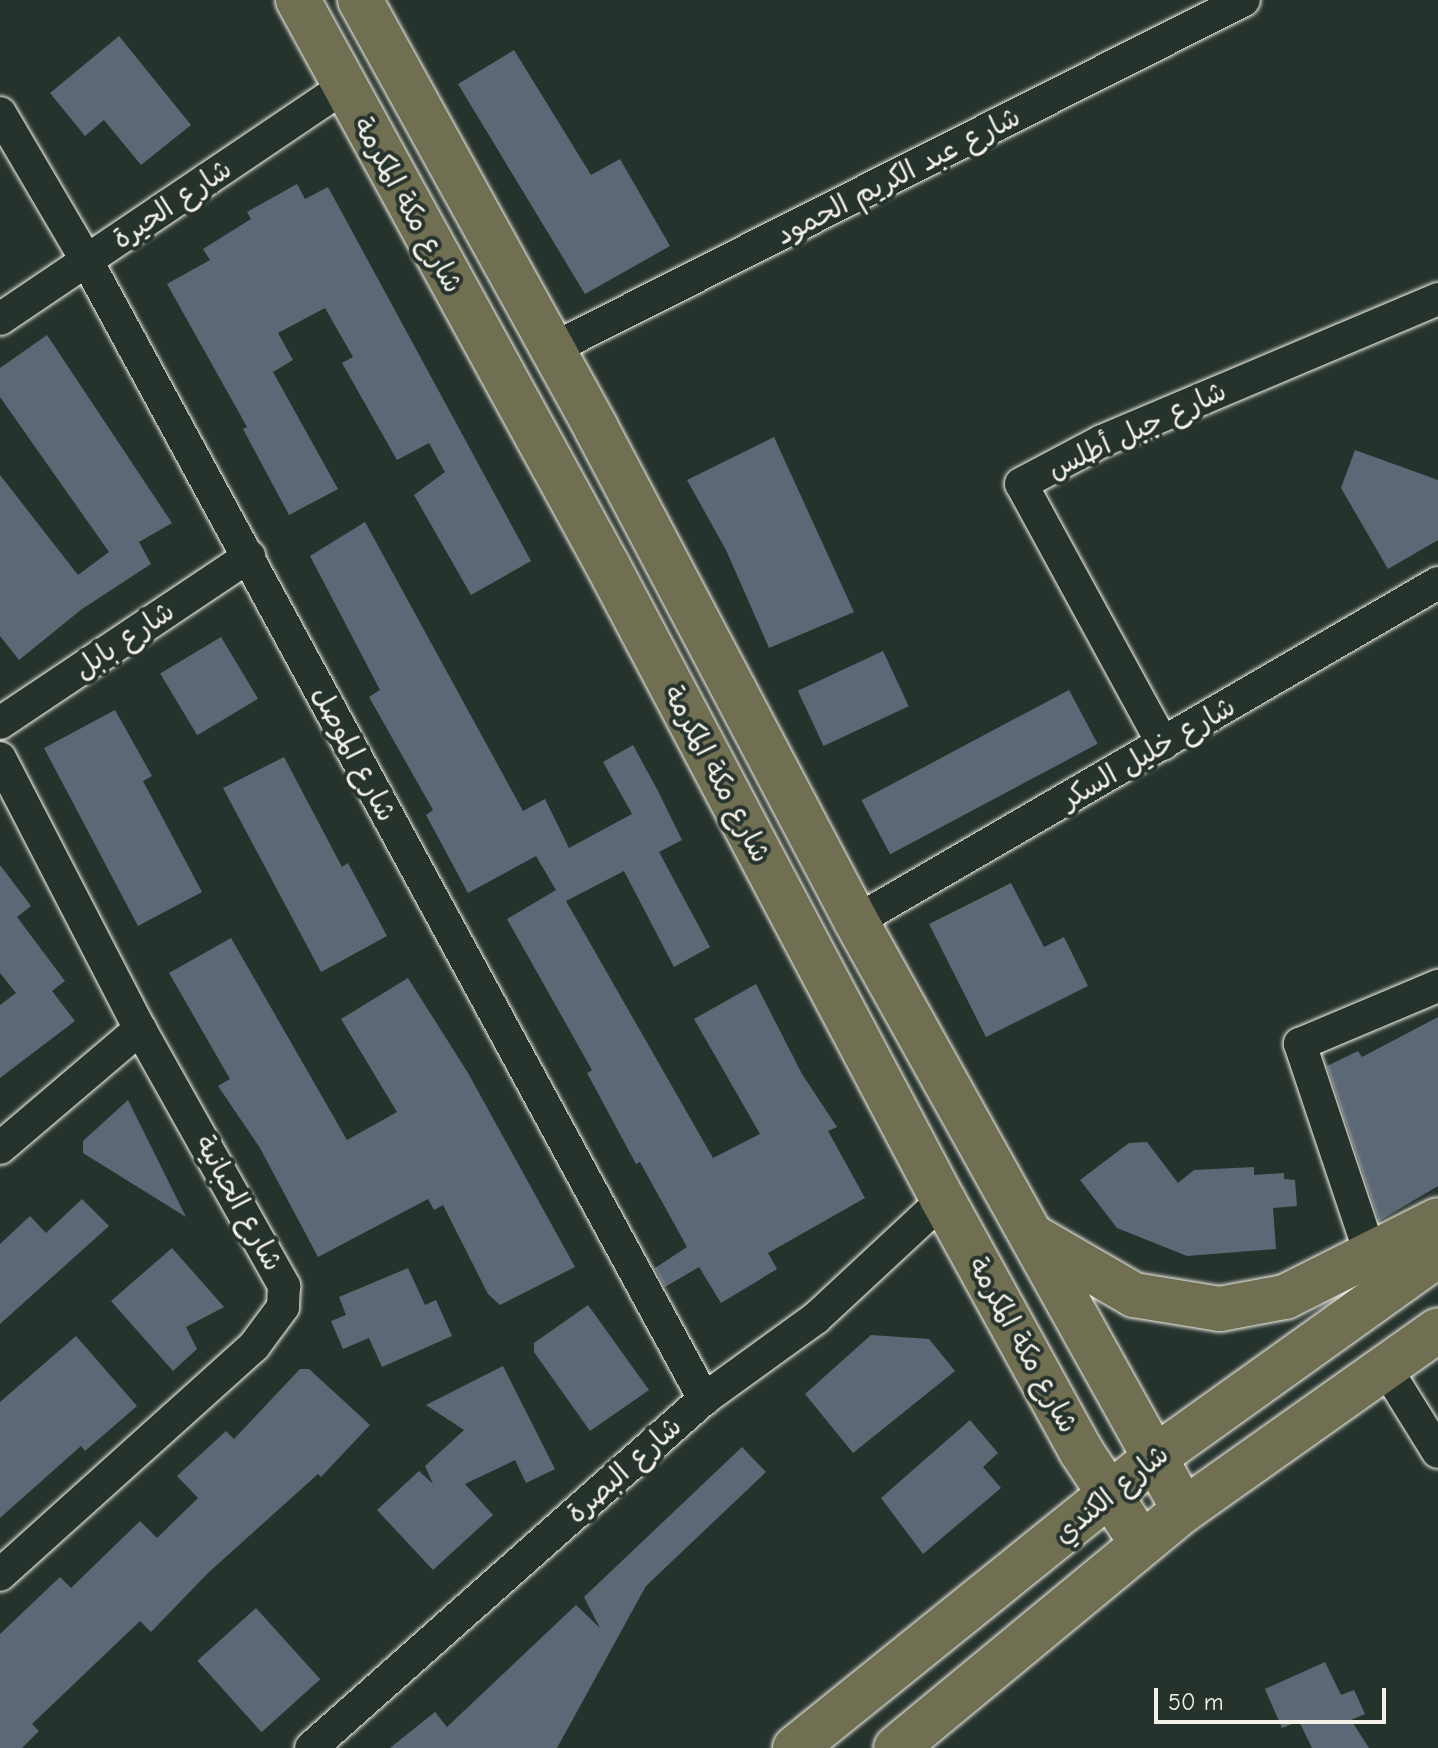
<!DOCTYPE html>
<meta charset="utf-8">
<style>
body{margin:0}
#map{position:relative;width:1438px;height:1748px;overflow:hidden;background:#26332d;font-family:"Comic Neue","Playpen Sans Arabic",sans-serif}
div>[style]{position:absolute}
.building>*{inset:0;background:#5c6875;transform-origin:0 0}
.roads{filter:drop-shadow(0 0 2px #f4f1e8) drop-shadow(0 0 2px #f4f1e8)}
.street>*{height:32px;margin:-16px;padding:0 16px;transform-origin:16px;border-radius:16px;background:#26332d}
.primary>*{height:44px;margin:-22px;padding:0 22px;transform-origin:22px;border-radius:22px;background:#716f52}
span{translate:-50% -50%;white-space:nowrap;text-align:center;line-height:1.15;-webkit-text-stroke:8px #26332d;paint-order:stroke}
.street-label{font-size:28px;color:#f4f1e8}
.scale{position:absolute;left:1154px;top:1688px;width:232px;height:36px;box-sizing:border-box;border:4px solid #f4f1e8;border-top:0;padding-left:10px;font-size:24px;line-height:28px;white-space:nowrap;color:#f4f1e8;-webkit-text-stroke:6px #26332d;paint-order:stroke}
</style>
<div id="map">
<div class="building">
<i style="clip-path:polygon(119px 36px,191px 125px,141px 165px,104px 120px,85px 136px,50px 93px)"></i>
<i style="clip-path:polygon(514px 50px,591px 175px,620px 159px,670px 246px,585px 294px,458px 84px)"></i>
<i style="clip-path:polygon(297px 184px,305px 199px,328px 187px,531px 561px,471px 595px,414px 495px,445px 472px,429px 443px,397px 460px,342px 363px,353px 357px,325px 308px,278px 333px,293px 360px,273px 372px,338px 489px,289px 515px,243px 429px,247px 427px,167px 284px,210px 260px,203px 249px,251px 219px,247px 212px)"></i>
<i style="clip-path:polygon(47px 335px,172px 523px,139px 542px,151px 564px,82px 609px,19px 660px,0 636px,0 475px,78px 575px,109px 552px,0 397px,0 368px)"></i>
<i style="clip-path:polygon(774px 437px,854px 612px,769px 648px,726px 550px,687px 480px)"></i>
<i style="clip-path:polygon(1355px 450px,1438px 480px,1438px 540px,1388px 569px,1341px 488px)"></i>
<i style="clip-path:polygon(365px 522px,523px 811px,545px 799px,569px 848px,632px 814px,603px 762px,633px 745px,658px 791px,682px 840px,659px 852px,710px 947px,674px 967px,624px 871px,566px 901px,713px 1158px,760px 1134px,694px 1019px,756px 984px,802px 1074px,837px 1127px,828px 1131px,865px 1198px,768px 1253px,777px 1269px,721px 1303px,699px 1267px,665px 1287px,655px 1268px,687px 1247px,640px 1162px,636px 1164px,587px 1073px,592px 1070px,507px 919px,556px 890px,536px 856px,468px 893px,426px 815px,433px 810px,369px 697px,380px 690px,310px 556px)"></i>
<i style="left:221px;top:637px;width:72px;height:71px;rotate:59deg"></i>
<i style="left:883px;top:651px;width:61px;height:94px;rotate:65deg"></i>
<i style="left:1069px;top:690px;width:61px;height:235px;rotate:62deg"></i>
<i style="clip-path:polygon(115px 710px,152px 776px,143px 781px,202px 892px,138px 926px,44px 748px)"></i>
<i style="clip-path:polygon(284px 757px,342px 867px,348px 863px,387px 936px,321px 972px,223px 788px)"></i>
<i style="clip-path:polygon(0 865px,31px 906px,17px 917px,65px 981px,52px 991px,75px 1021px,0 1078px,0 1005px,16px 993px,0 973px)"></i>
<i style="clip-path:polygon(1011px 883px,1044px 947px,1064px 937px,1088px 986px,986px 1037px,929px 924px)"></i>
<i style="clip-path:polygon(231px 938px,347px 1140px,397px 1112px,341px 1019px,408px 978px,468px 1073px,575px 1267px,500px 1305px,488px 1294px,443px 1205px,434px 1210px,428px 1199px,318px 1257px,260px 1148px,218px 1086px,230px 1079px,169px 973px)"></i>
<i style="clip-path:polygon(1438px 1017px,1438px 1186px,1379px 1221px,1327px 1066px,1358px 1051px,1362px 1057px)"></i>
<i style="clip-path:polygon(128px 1100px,186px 1217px,83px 1153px,83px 1141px)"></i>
<i style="clip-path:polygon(1147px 1142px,1178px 1183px,1194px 1170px,1254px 1167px,1254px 1175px,1284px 1173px,1284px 1179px,1295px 1180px,1297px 1206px,1273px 1208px,1276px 1249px,1187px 1256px,1117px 1228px,1080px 1180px,1129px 1143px)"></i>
<i style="clip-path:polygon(82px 1199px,109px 1226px,0 1324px,0 1244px,30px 1216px,46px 1233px)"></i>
<i style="clip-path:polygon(172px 1248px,224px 1307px,186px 1327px,197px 1349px,173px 1371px,111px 1301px)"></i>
<i style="clip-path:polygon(408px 1268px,425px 1305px,436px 1300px,452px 1336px,382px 1367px,369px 1338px,343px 1349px,331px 1321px,346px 1315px,339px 1297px)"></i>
<i style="clip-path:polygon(588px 1305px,649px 1390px,590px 1431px,534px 1352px,534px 1343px)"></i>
<i style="clip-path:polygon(871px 1335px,929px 1339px,955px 1371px,853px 1453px,805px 1394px)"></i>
<i style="clip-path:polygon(76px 1336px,137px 1406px,85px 1451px,81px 1446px,0 1518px,0 1402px)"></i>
<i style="clip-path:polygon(503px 1366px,555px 1469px,526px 1483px,515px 1460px,465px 1484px,493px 1515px,433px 1570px,377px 1510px,419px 1471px,433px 1484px,425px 1466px,464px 1430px,426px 1405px)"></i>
<i style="clip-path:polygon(300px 1369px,309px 1369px,370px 1425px,321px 1477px,318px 1474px,208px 1573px,151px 1632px,140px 1621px,32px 1724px,39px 1731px,22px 1748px,0 1748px,0 1634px,60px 1577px,71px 1588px,140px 1521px,157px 1538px,198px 1498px,177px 1476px,226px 1431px,234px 1439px)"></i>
<i style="clip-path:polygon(970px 1420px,998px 1453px,983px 1467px,1001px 1488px,923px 1554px,881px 1498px)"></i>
<i style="clip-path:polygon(742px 1447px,766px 1472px,646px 1586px,557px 1748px,390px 1748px,435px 1712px,447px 1727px,576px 1605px,600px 1628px,584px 1597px)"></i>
<i style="left:256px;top:1608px;width:96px;height:79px;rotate:48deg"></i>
<i style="clip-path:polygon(1325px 1662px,1341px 1695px,1354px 1690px,1365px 1714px,1351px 1720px,1369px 1748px,1312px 1748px,1299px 1721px,1282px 1728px,1265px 1689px)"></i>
</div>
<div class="roads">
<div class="street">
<i style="left:0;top:113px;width:172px;rotate:59.6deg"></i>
<i style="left:87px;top:261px;width:1295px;rotate:61.53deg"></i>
<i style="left:0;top:319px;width:414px;rotate:-34deg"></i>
<i style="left:550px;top:350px;width:777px;rotate:-26.76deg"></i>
<i style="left:0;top:723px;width:300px;rotate:-33.8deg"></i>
<i style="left:1163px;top:744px;width:296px;rotate:-118.6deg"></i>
<i style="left:1021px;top:484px;width:92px;rotate:-28deg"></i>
<i style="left:1102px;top:441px;width:365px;rotate:-22.9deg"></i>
<i style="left:0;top:758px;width:305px;rotate:62.7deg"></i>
<i style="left:140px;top:1029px;width:295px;rotate:60.7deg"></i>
<i style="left:284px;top:1286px;width:21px;rotate:93deg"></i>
<i style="left:283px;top:1307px;width:49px;rotate:126.6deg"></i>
<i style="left:254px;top:1346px;width:342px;rotate:138deg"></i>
<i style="left:856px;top:921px;width:673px;rotate:-30.15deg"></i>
<i style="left:0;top:1148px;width:184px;rotate:-40.4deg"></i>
<i style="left:1371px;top:1256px;width:224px;rotate:-108.5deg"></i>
<i style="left:1300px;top:1044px;width:150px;rotate:-22.8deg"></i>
<i style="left:1385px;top:1367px;width:100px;rotate:58.1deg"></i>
<i style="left:311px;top:1748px;width:526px;rotate:-41.61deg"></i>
<i style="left:704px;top:1399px;width:138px;rotate:-35.9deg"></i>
<i style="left:816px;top:1318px;width:173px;rotate:-42.9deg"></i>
</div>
<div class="primary">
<i style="left:298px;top:0;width:645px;rotate:61.29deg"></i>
<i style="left:608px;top:566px;width:717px;rotate:62.15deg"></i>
<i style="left:943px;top:1200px;width:286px;rotate:61.2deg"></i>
<i style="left:1081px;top:1451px;width:111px;rotate:56.7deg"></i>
<i style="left:360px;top:0;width:489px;rotate:61.1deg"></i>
<i style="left:596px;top:428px;width:557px;rotate:62.19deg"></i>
<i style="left:856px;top:921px;width:674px;rotate:60.89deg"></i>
<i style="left:1034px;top:1237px;width:116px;rotate:30.1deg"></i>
<i style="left:1134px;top:1295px;width:87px;rotate:9.2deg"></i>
<i style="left:1220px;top:1309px;width:66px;rotate:-10.5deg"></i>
<i style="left:1285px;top:1297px;width:171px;rotate:-26.7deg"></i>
<i style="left:795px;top:1748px;width:461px;rotate:-38.9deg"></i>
<i style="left:1154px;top:1458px;width:349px;rotate:-35.6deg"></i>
<i style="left:896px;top:1748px;width:374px;rotate:-39.6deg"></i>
<i style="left:1184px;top:1510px;width:311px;rotate:-35.3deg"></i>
</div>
</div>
<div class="street-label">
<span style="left:898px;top:176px;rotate:-27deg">شارع عبد الكريم الحمود</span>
<span style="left:172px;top:204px;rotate:-34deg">شارع الحيرة</span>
<span style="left:408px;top:205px;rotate:61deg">شارع مكة المكرمة</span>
<span style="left:1137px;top:430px;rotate:-25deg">شارع جبل أطلس</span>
<span style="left:124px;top:640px;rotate:-34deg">شارع بابل</span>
<span style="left:1148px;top:753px;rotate:-30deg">شارع خليل السكر</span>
<span style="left:354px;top:754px;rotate:62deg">شارع الموصل</span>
<span style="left:717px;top:774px;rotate:62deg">شارع مكة المكرمة</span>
<span style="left:239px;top:1203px;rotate:61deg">شارع الحبانية</span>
<span style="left:1023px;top:1345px;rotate:61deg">شارع مكة المكرمة</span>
<span style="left:624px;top:1470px;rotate:-42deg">شارع البصرة</span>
<span style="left:1111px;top:1494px;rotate:-39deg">شارع الكندي</span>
</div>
<div class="scale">50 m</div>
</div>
